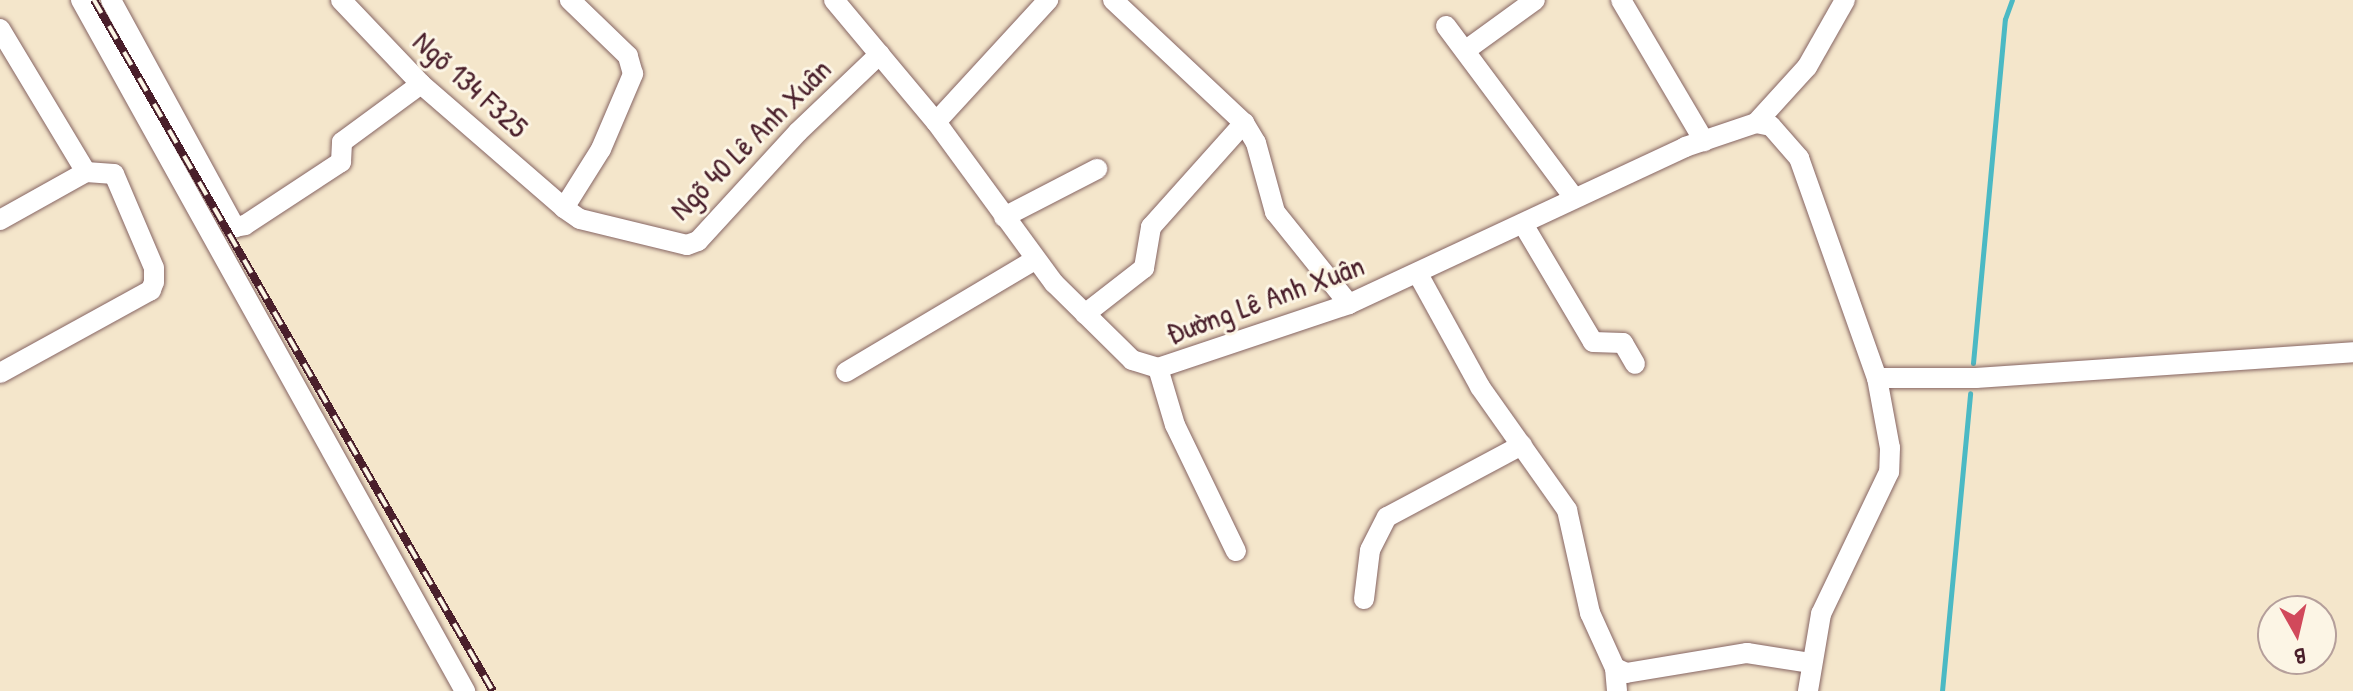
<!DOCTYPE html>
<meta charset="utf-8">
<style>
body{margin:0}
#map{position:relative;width:2353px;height:691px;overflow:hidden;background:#f4e6cb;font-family:"Patrick Hand",sans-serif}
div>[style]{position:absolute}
.stream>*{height:5px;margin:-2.5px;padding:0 2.5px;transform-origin:2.5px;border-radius:2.5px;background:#4bb9c4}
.roads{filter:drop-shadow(0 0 2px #866563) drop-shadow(0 0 2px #866563)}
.minor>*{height:20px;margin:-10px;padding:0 10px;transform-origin:10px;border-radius:10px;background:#fff}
.rail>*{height:8px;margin-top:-4px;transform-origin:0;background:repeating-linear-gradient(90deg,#fcf5e5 0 15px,#4a1f2b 0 30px);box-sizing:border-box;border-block:2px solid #4a1f2b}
span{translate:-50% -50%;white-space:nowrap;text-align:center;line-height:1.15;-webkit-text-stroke:6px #fcf5e5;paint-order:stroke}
.street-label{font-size:30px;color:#4a1f2b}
.north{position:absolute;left:2257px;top:595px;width:80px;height:80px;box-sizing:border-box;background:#fcf5e5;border:2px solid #b59f9b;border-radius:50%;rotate:172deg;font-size:22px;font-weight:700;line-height:32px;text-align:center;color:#4a1f2b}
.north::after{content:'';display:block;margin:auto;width:28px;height:36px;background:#d1495b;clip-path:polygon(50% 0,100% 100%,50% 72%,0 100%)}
</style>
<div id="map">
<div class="stream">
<i style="left:1973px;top:363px;width:345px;rotate:-84.7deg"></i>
<i style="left:2005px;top:19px;width:20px;rotate:-70deg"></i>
<i style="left:1942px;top:691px;width:299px;rotate:-84.6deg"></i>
</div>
<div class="roads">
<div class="minor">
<i style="left:81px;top:0;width:791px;rotate:60.94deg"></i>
<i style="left:111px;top:0;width:259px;rotate:61.4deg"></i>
<i style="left:235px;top:227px;width:10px;rotate:-11deg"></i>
<i style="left:245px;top:225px;width:115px;rotate:-33.3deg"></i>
<i style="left:341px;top:162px;width:20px;rotate:-87deg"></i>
<i style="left:342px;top:142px;width:98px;rotate:-36.3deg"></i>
<i style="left:341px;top:0;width:116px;rotate:46.4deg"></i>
<i style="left:421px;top:84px;width:189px;rotate:40.9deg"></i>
<i style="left:564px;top:208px;width:19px;rotate:35deg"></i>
<i style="left:580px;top:219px;width:110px;rotate:13.7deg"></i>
<i style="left:687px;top:245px;width:12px;rotate:-20deg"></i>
<i style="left:698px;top:241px;width:148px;rotate:-47.5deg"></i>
<i style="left:798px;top:132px;width:113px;rotate:-43.6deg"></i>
<i style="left:834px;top:0;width:159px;rotate:50.1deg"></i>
<i style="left:936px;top:122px;width:200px;rotate:53.8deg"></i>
<i style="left:1054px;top:283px;width:110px;rotate:44.6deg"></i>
<i style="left:1132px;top:360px;width:27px;rotate:17deg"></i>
<i style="left:1158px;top:368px;width:201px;rotate:-18.5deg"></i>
<i style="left:1349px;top:304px;width:371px;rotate:-25deg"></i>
<i style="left:1685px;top:147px;width:75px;rotate:-18.7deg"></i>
<i style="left:1756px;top:123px;width:15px;rotate:11deg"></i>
<i style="left:1771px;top:126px;width:43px;rotate:48.8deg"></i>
<i style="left:1799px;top:158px;width:233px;rotate:70.5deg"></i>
<i style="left:1877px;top:378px;width:71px;rotate:79.5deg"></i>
<i style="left:1890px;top:448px;width:24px;rotate:92deg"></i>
<i style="left:1889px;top:472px;width:157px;rotate:115.6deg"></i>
<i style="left:1821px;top:614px;width:78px;rotate:99.6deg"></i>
<i style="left:1113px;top:0;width:180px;rotate:43.2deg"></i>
<i style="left:1244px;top:123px;width:23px;rotate:59deg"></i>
<i style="left:1256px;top:143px;width:72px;rotate:74.6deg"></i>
<i style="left:1275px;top:212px;width:118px;rotate:51.2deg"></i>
<i style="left:1621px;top:0;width:164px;rotate:59.5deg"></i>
<i style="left:1446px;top:26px;width:214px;rotate:53.3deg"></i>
<i style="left:0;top:29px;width:167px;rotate:59deg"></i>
<i style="left:86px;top:172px;width:28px;rotate:4deg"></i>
<i style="left:114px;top:174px;width:102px;rotate:66.9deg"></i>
<i style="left:154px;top:268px;width:14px;rotate:90deg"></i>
<i style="left:154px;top:282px;width:9px;rotate:111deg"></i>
<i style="left:151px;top:290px;width:172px;rotate:151.2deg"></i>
<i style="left:1466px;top:50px;width:85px;rotate:-35.9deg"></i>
<i style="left:936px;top:122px;width:166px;rotate:-47.4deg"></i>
<i style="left:1756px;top:123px;width:76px;rotate:-47.7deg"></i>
<i style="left:1807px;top:67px;width:77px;rotate:-60.4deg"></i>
<i style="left:564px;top:208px;width:70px;rotate:-57.9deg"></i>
<i style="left:601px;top:149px;width:82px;rotate:-66.9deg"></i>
<i style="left:633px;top:74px;width:19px;rotate:-106deg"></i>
<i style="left:628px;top:56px;width:81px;rotate:-136deg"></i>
<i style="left:1004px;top:217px;width:105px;rotate:-27.3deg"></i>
<i style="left:0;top:220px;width:98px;rotate:-29.2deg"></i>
<i style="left:1523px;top:224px;width:137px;rotate:59.3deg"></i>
<i style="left:1593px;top:342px;width:30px;rotate:2deg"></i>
<i style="left:1623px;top:343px;width:24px;rotate:60deg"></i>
<i style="left:1418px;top:274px;width:129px;rotate:61.2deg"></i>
<i style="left:1480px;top:387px;width:151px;rotate:54.7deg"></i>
<i style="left:1567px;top:510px;width:106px;rotate:77.4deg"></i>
<i style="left:1590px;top:613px;width:60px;rotate:65.6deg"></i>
<i style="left:1615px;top:668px;width:12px;rotate:24deg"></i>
<i style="left:1626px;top:673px;width:123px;rotate:-9.4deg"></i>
<i style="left:1747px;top:653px;width:65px;rotate:8.9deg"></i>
<i style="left:1085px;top:314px;width:75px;rotate:-37.9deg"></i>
<i style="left:1144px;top:268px;width:42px;rotate:-80.3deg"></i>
<i style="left:1151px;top:227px;width:140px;rotate:-48.2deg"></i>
<i style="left:1158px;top:368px;width:59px;rotate:73.4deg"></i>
<i style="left:1175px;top:425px;width:140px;rotate:64.2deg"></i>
<i style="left:846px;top:372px;width:220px;rotate:-30.7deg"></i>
<i style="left:1877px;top:378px;width:99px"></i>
<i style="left:1976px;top:378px;width:378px;rotate:-3.9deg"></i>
<i style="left:1364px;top:599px;width:49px;rotate:-83deg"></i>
<i style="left:1370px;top:550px;width:37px;rotate:-63deg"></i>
<i style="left:1387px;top:517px;width:153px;rotate:-28.1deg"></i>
<i style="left:1615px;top:668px;width:23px;rotate:85deg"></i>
</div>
</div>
<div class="rail">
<i style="left:94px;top:0;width:798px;rotate:60deg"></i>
</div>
<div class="street-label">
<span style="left:471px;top:84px;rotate:42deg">Ngõ 134 F325</span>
<span style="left:750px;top:139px;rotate:-45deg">Ngõ 40 Lê Anh Xuân</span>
<span style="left:1265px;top:299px;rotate:-20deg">Đường Lê Anh Xuân</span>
</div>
<div class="north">B</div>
</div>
